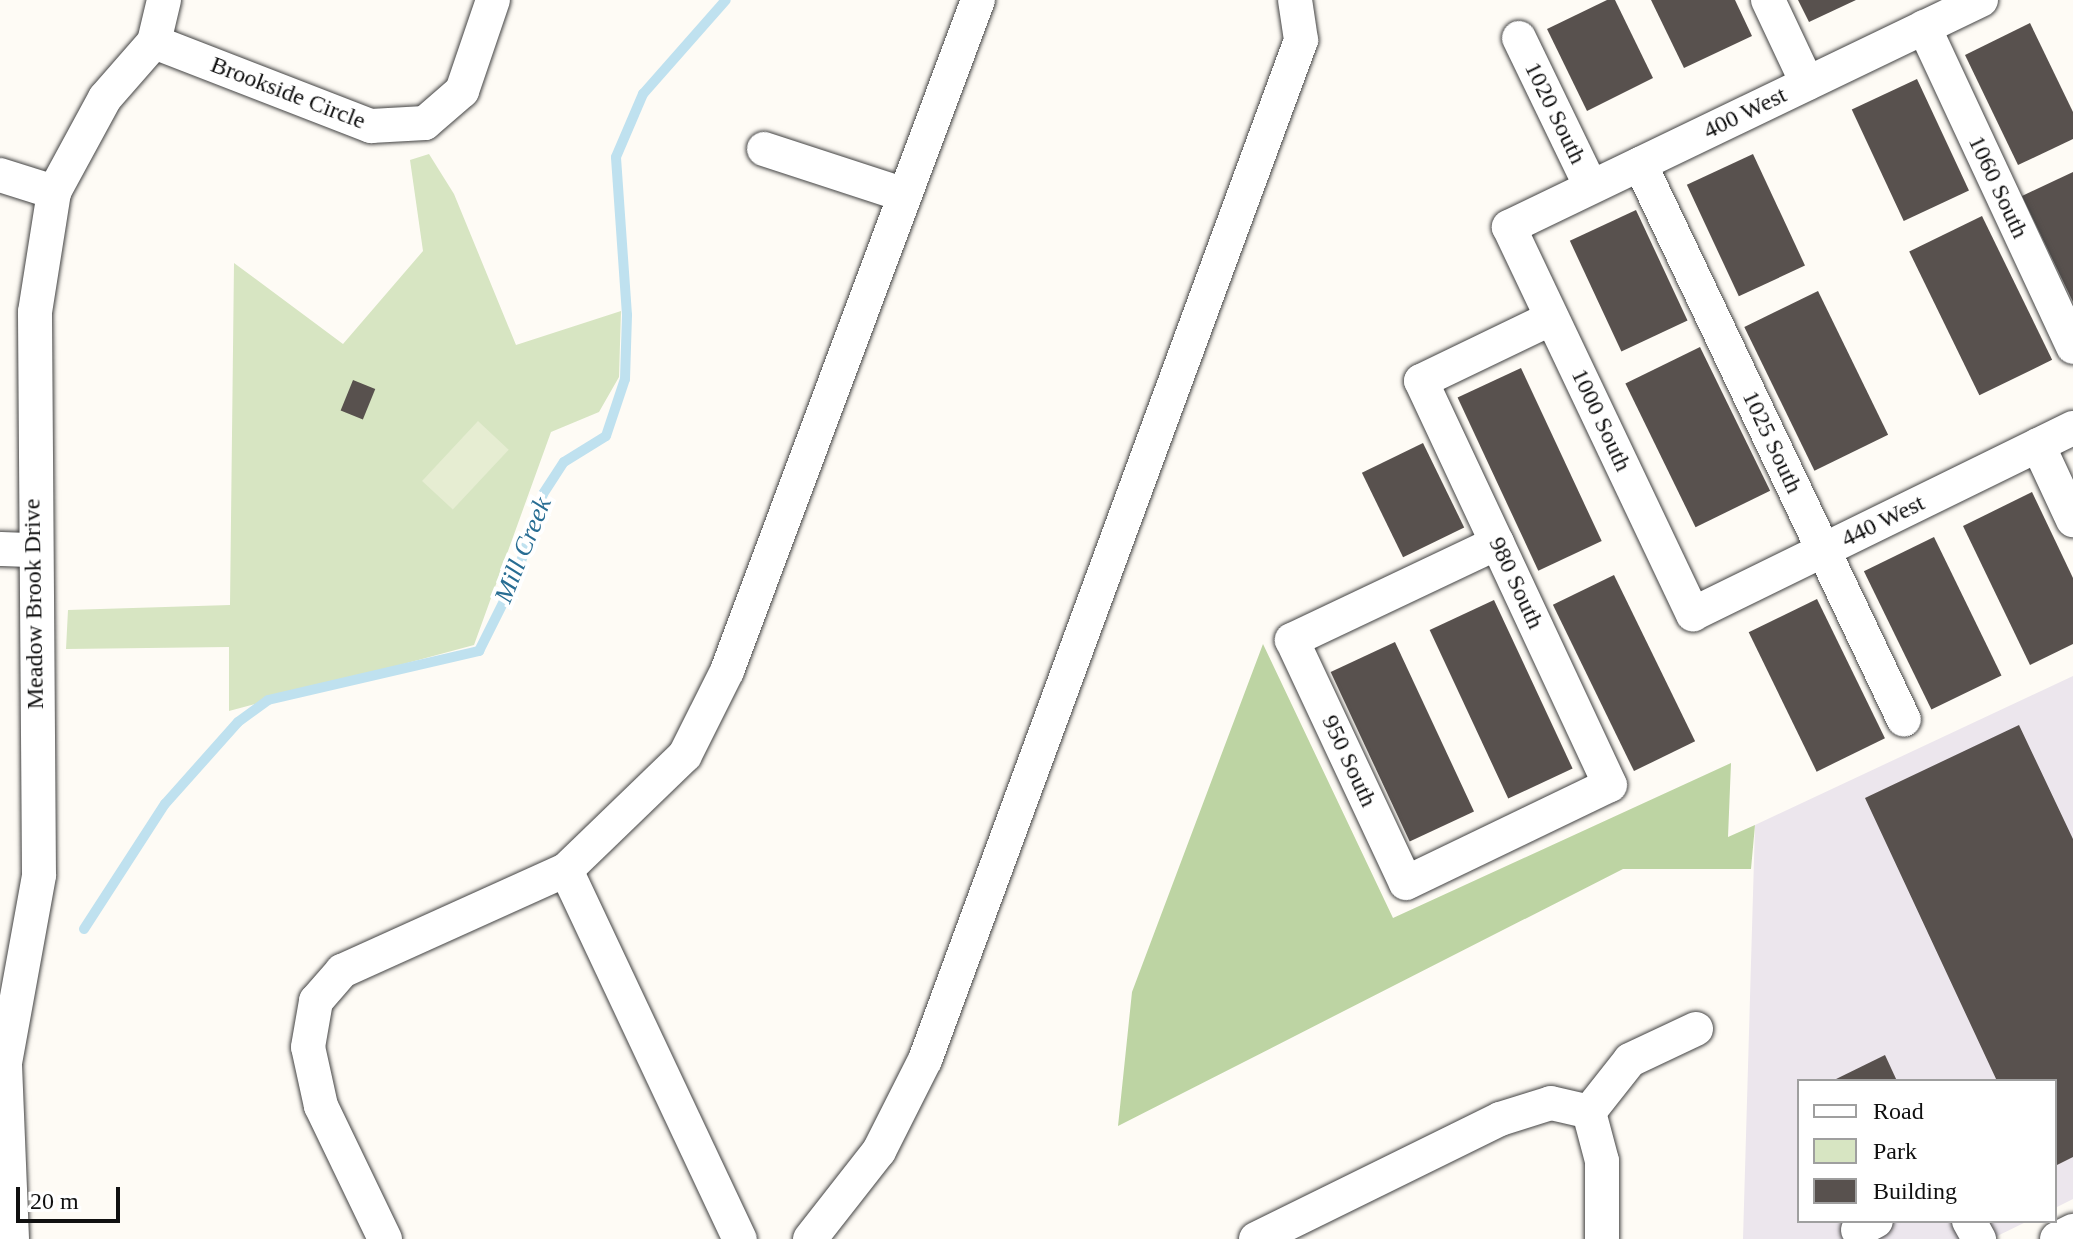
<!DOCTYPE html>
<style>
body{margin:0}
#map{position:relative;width:2073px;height:1239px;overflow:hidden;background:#fefbf5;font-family:Georgia,serif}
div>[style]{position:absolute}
.industrial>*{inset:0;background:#ece6ed}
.green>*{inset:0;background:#d7e5c2}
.forest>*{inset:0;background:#bdd4a3}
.pitch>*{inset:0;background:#e6edd2;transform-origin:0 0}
.stream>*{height:10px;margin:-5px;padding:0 5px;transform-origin:5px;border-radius:5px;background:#bfe1ef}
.building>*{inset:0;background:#58514e;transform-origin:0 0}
.roads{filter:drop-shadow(0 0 2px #434343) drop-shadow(0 0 2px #434343)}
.minor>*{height:34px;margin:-17px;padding:0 17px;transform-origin:17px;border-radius:17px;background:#fff}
span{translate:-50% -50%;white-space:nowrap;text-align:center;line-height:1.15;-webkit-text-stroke:8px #fff;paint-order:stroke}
.street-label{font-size:24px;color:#101010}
.water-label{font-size:26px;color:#286d93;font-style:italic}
.legend{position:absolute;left:1797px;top:1079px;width:260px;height:144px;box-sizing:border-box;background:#fff;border:2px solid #9f9f9f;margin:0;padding:10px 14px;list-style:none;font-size:24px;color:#101010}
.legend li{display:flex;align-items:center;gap:16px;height:40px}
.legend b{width:40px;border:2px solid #9f9f9f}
.scale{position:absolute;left:16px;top:1187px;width:104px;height:36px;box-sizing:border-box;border:4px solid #101010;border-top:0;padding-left:10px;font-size:24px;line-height:28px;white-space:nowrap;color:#101010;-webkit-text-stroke:6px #fff;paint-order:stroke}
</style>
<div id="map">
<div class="industrial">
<i style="clip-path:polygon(2073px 676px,2073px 1199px,2055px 1208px,2055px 1081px,1799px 1081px,1799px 1221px,2028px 1221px,1991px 1239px,1743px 1239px,1755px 825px)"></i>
</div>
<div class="green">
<i style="clip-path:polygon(429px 154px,454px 194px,516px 345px,621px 311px,619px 377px,599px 412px,551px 432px,474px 645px,229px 711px,229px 647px,66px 649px,68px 610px,230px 605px,234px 263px,343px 344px,423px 251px,410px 160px)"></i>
</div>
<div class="forest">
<i style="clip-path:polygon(1263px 644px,1393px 918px,1731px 763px,1728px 837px,1755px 825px,1751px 869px,1623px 869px,1118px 1126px,1132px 992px)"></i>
</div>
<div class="pitch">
<i style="left:478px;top:421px;width:42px;height:82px;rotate:43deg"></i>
</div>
<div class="stream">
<i style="left:84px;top:929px;width:149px;rotate:-57.1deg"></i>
<i style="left:165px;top:804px;width:110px;rotate:-48.3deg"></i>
<i style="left:238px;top:722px;width:37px;rotate:-36deg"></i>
<i style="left:268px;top:700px;width:217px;rotate:-13.1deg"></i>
<i style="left:479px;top:651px;width:83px;rotate:-63.4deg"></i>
<i style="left:516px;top:577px;width:87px;rotate:-72deg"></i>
<i style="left:543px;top:494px;width:38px;rotate:-57deg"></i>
<i style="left:564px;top:462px;width:49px;rotate:-31.8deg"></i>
<i style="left:606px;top:436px;width:60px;rotate:-71.6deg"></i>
<i style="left:625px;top:379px;width:64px;rotate:-88.2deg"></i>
<i style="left:627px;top:315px;width:158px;rotate:-94deg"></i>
<i style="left:616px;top:157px;width:69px;rotate:-66.8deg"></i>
<i style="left:643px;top:94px;width:125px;rotate:-48.6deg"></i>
</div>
<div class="building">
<i style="clip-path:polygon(1607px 0,1615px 0,1653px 78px,1587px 111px,1547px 29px)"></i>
<i style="clip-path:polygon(1651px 0,1735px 0,1752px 36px,1684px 68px)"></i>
<i style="clip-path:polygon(1798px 0,1856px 0,1809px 22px)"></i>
<i style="clip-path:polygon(2030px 23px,2073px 112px,2073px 139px,2018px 165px,1965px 55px)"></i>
<i style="left:1917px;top:79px;width:123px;height:72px;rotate:65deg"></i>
<i style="left:1753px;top:154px;width:123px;height:73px;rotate:65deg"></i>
<i style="clip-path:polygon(2073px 172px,2073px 302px,2022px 196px)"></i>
<i style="left:1636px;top:210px;width:122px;height:73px;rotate:65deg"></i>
<i style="left:1982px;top:216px;width:160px;height:81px;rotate:64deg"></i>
<i style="left:1818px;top:291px;width:160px;height:82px;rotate:64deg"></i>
<i style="left:1700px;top:347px;width:160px;height:83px;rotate:64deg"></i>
<i style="left:1521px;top:368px;width:191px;height:70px;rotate:65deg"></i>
<i style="left:353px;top:380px;width:24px;height:33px;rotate:22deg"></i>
<i style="left:1423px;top:443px;width:94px;height:68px;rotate:64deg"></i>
<i style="clip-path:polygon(2032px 492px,2073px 578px,2073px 644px,2030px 665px,1963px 526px)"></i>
<i style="left:1934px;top:537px;width:154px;height:78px;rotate:64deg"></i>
<i style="left:1614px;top:575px;width:185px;height:68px;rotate:64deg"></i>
<i style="left:1817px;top:599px;width:155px;height:76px;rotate:64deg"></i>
<i style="left:1494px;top:600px;width:186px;height:71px;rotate:65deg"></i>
<i style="left:1395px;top:642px;width:187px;height:71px;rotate:65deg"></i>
<i style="clip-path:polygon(2019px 725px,2073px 839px,2073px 1157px,2055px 1166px,2055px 1081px,1997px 1081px,1865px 798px)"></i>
<i style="clip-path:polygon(1885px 1055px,1897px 1081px,1832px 1081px)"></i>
</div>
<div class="roads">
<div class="minor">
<i style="left:1768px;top:0;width:92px;rotate:64.8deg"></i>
<i style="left:1981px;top:0;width:524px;rotate:154.32deg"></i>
<i style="left:1509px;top:227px;width:429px;rotate:64.6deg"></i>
<i style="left:1693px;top:614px;width:423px;rotate:-26.1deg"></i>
<i style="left:1924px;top:27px;width:353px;rotate:65deg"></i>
<i style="left:1519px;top:38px;width:165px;rotate:64.2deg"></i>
<i style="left:154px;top:42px;width:233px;rotate:21.2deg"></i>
<i style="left:371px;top:126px;width:54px;rotate:-3.2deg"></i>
<i style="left:425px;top:123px;width:49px;rotate:-40.9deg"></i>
<i style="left:462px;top:91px;width:96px;rotate:-71.2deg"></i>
<i style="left:764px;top:149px;width:148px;rotate:18.1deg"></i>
<i style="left:1640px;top:164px;width:615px;rotate:64.6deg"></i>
<i style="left:0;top:175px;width:57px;rotate:17.5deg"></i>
<i style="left:2038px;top:445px;width:83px;rotate:65deg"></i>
<i style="left:1497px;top:543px;width:227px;rotate:154.7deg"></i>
<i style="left:1292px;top:640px;width:268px;rotate:64.9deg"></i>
<i style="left:1406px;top:883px;width:226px;rotate:-25.7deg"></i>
<i style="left:1610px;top:785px;width:267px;rotate:-115deg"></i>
<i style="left:1497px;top:543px;width:179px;rotate:-115.1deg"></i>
<i style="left:1421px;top:381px;width:145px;rotate:-25.7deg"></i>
<i style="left:0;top:549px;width:32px;rotate:2deg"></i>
<i style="left:566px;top:870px;width:408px;rotate:64.8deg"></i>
<i style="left:1589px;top:1112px;width:66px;rotate:-51.7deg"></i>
<i style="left:1630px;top:1060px;width:73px;rotate:-25.2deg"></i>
<i style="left:1969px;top:1221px;width:21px;rotate:61deg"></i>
<i style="left:1858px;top:1230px;width:20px;rotate:-27deg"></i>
<i style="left:12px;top:1239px;width:176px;rotate:-92.3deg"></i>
<i style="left:5px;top:1063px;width:191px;rotate:-79.7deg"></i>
<i style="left:39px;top:875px;width:563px;rotate:-90.41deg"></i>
<i style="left:35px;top:312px;width:121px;rotate:-81deg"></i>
<i style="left:54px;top:192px;width:107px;rotate:-61.5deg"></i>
<i style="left:105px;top:98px;width:74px;rotate:-48.8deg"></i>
<i style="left:154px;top:42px;width:43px;rotate:-76.6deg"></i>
<i style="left:385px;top:1239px;width:148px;rotate:-115.7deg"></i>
<i style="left:321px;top:1106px;width:60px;rotate:-102.4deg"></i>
<i style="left:308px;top:1047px;width:47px;rotate:-80.1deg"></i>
<i style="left:316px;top:1001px;width:40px;rotate:-49deg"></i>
<i style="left:342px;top:971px;width:246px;rotate:-24.3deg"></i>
<i style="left:566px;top:870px;width:165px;rotate:-44deg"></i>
<i style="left:685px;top:755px;width:94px;rotate:-63.4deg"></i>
<i style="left:727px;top:671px;width:716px;rotate:-69.49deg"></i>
<i style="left:810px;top:1239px;width:112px;rotate:-51.9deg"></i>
<i style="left:879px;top:1151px;width:102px;rotate:-63.2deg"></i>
<i style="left:925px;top:1060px;width:1087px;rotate:-69.76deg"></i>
<i style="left:1301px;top:40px;width:40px;rotate:-98.5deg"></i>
<i style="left:1256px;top:1239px;width:272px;rotate:-26.2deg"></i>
<i style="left:1500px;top:1119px;width:53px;rotate:-17.4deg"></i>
<i style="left:1551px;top:1103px;width:39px;rotate:13deg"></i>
<i style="left:1589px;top:1112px;width:51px;rotate:75.1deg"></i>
<i style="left:1602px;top:1161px;width:78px;rotate:90deg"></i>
<i style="left:2057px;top:1239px;width:18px;rotate:-27deg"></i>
</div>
</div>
<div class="street-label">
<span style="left:288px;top:93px;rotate:21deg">Brookside Circle</span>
<span style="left:1555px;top:113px;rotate:64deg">1020 South</span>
<span style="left:1745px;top:113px;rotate:-26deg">400 West</span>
<span style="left:1998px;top:187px;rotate:65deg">1060 South</span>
<span style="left:1601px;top:420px;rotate:65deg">1000 South</span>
<span style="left:1772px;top:442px;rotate:65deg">1025 South</span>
<span style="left:1883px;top:521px;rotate:-26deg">440 West</span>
<span style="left:1516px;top:583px;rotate:65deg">980 South</span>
<span style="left:34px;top:604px;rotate:-91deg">Meadow Brook Drive</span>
<span style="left:1349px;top:761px;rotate:65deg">950 South</span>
</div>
<div class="water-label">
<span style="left:523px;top:550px;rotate:-68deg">Mill Creek</span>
</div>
<ul class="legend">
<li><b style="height:10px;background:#fff"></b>Road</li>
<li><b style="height:22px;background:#d7e5c2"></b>Park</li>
<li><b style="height:22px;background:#58514e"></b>Building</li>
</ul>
<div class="scale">20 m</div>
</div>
